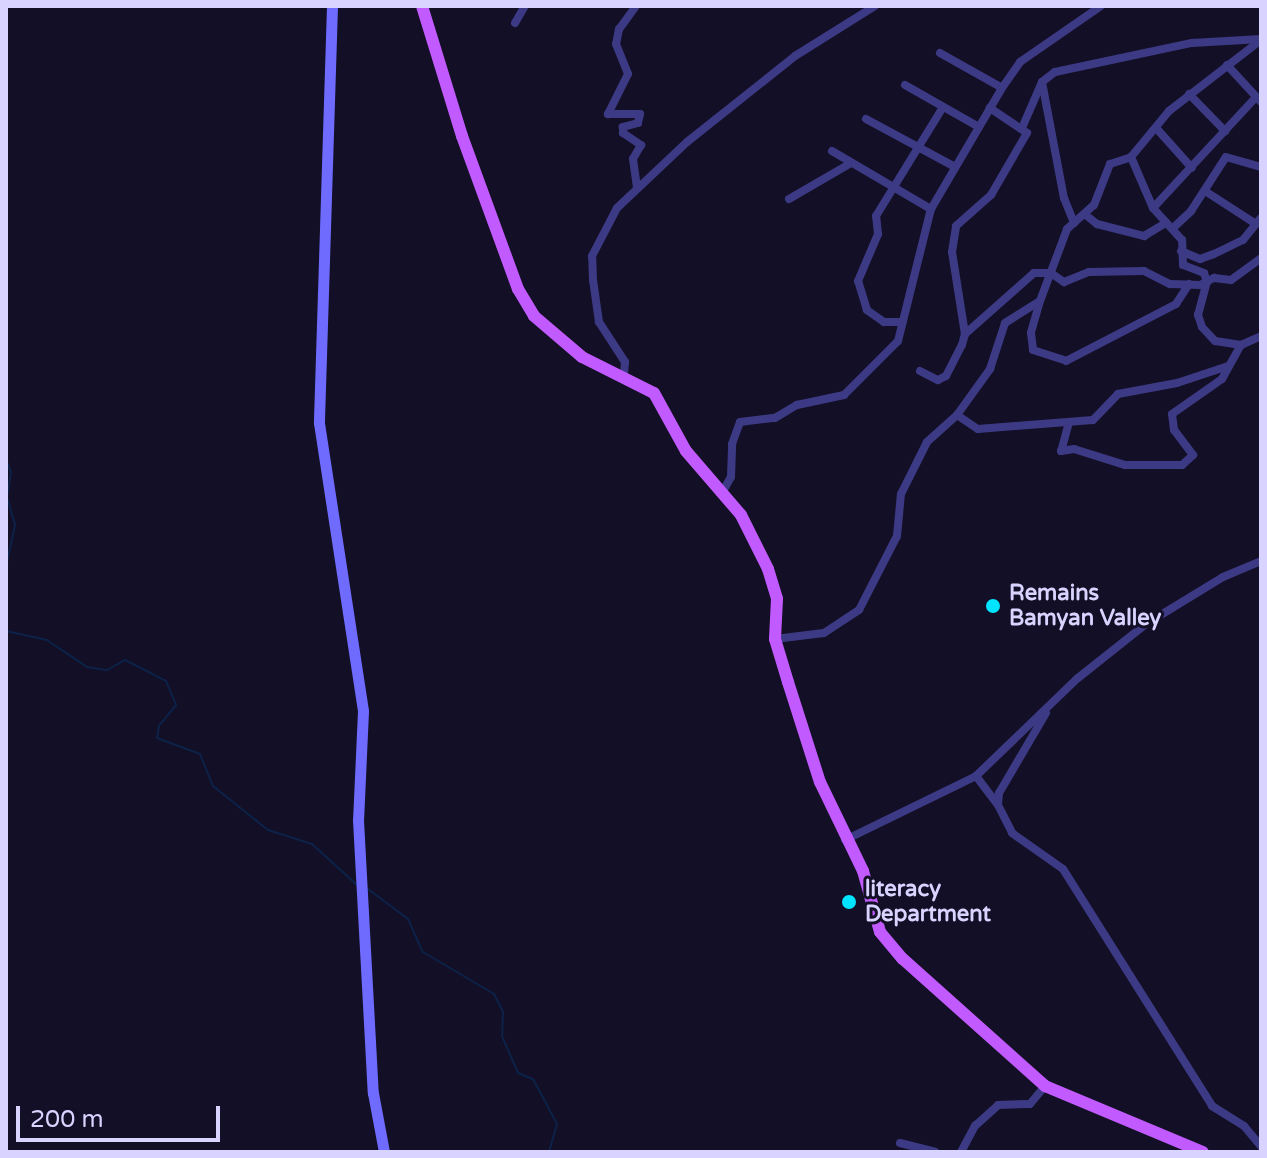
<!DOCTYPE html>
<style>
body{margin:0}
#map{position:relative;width:1267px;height:1158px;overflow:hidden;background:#130f26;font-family:"Varela Round",sans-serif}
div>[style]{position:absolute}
.stream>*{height:2px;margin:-1px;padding:0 1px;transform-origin:1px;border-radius:1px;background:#0c2248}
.street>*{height:8px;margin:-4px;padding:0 4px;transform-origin:4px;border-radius:4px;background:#3d3a85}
.secondary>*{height:11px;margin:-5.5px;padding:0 5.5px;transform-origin:5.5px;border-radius:5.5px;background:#6f6bff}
.primary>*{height:12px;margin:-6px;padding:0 6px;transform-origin:6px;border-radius:6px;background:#c25bff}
.dots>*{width:22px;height:22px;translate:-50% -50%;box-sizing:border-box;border:4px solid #130f26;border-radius:50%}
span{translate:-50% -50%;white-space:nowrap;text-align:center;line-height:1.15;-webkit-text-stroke:6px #130f26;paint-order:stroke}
.poi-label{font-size:22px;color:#d9d4ff;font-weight:700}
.left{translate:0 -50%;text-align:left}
.frame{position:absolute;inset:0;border:8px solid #d9d4ff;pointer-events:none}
.scale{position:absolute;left:16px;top:1106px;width:204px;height:36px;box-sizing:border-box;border:4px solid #d9d4ff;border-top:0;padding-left:10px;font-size:24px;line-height:28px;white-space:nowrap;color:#d9d4ff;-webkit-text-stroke:6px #130f26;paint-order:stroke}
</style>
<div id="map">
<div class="stream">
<i style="left:6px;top:160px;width:2px;rotate:90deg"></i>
<i style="left:6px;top:459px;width:14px;rotate:69deg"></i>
<i style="left:11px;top:472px;width:25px;rotate:99deg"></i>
<i style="left:7px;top:497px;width:29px;rotate:74deg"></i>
<i style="left:15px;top:525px;width:43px;rotate:102.1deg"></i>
<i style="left:6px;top:631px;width:42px;rotate:12.4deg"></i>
<i style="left:47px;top:640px;width:48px;rotate:34deg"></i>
<i style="left:87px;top:667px;width:20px;rotate:9deg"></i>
<i style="left:107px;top:670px;width:21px;rotate:-29deg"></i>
<i style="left:125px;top:660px;width:46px;rotate:27.1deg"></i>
<i style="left:166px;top:681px;width:26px;rotate:67deg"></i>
<i style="left:176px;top:705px;width:27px;rotate:129deg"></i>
<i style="left:159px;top:726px;width:12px;rotate:99deg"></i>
<i style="left:157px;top:738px;width:46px;rotate:20.4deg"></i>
<i style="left:200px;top:754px;width:35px;rotate:68deg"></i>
<i style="left:213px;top:786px;width:70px;rotate:38.7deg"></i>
<i style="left:268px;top:830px;width:46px;rotate:17.7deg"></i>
<i style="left:312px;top:844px;width:62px;rotate:42.4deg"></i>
<i style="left:368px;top:889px;width:50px;rotate:36.9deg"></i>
<i style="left:408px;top:919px;width:36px;rotate:66deg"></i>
<i style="left:423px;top:952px;width:82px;rotate:30.6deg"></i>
<i style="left:494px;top:994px;width:20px;rotate:63deg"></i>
<i style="left:503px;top:1012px;width:24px;rotate:92deg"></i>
<i style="left:502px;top:1036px;width:40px;rotate:66.6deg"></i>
<i style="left:518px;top:1073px;width:16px;rotate:22deg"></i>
<i style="left:533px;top:1079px;width:51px;rotate:61.9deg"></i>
<i style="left:557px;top:1124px;width:29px;rotate:106deg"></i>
</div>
<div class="street">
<i style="left:636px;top:6px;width:29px;rotate:126deg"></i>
<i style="left:619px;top:29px;width:15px;rotate:101deg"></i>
<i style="left:616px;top:44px;width:32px;rotate:68deg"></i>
<i style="left:628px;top:74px;width:45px;rotate:116.6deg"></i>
<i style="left:608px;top:114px;width:32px"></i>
<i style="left:640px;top:114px;width:9px;rotate:103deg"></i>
<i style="left:638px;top:123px;width:16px;rotate:165deg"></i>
<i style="left:623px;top:127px;width:6px;rotate:90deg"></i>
<i style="left:623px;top:133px;width:22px;rotate:34deg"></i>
<i style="left:641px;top:145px;width:16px;rotate:120deg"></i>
<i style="left:633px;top:159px;width:29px;rotate:82deg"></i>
<i style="left:515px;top:23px;width:20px;rotate:-60deg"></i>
<i style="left:940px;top:53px;width:71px;rotate:29.4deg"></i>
<i style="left:1227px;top:65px;width:50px;rotate:47.4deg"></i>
<i style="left:1042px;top:82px;width:118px;rotate:79.3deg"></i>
<i style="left:1064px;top:198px;width:27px;rotate:68deg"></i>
<i style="left:905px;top:85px;width:85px;rotate:29.6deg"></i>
<i style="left:1189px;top:94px;width:52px;rotate:45.8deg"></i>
<i style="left:866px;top:119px;width:101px;rotate:28.3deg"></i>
<i style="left:1022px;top:128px;width:50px;rotate:-66.5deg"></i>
<i style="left:1042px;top:82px;width:16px;rotate:-38deg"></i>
<i style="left:1055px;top:72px;width:140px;rotate:-12deg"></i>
<i style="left:1192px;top:43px;width:69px;rotate:-3.3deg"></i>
<i style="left:1157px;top:129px;width:52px;rotate:48.1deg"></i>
<i style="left:832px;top:151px;width:115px;rotate:30.4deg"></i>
<i style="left:1205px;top:191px;width:61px;rotate:32.9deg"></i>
<i style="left:789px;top:199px;width:72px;rotate:-30.1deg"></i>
<i style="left:1153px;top:208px;width:151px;rotate:-47.1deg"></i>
<i style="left:1087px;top:216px;width:13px;rotate:39deg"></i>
<i style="left:1097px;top:224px;width:49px;rotate:14.3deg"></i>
<i style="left:1144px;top:236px;width:26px;rotate:-31deg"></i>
<i style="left:1173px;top:228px;width:25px;rotate:-43deg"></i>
<i style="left:1191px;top:211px;width:64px;rotate:-57.1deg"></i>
<i style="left:1226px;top:157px;width:36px;rotate:16deg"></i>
<i style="left:1181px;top:251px;width:21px;rotate:23deg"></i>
<i style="left:1200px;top:259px;width:15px;rotate:-20deg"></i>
<i style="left:1214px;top:254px;width:32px;rotate:-26deg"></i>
<i style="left:1243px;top:240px;width:28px;rotate:-51deg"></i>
<i style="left:1040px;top:301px;width:33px;rotate:106deg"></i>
<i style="left:1031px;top:333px;width:17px;rotate:83deg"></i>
<i style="left:1033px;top:350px;width:35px;rotate:18deg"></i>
<i style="left:1066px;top:361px;width:124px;rotate:-27.4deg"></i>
<i style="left:1176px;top:304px;width:24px;rotate:-57deg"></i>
<i style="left:899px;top:322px;width:15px;rotate:180deg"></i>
<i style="left:884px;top:322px;width:21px;rotate:-145deg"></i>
<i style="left:867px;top:310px;width:30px;rotate:-107deg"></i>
<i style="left:858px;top:281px;width:51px;rotate:-66.9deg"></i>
<i style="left:878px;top:234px;width:18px;rotate:-96deg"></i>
<i style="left:876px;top:216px;width:128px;rotate:-58.4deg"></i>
<i style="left:965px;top:334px;width:92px;rotate:-41.5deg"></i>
<i style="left:1034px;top:273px;width:17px"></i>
<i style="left:1051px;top:273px;width:16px;rotate:35deg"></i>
<i style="left:1064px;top:282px;width:27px;rotate:-22deg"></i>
<i style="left:1089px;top:272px;width:55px;rotate:-1deg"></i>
<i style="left:1144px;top:271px;width:29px;rotate:27deg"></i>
<i style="left:1170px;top:284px;width:30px;rotate:2deg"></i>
<i style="left:1200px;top:285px;width:16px;rotate:-27deg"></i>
<i style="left:1214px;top:278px;width:17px;rotate:7deg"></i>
<i style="left:1231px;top:280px;width:37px;rotate:-36deg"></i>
<i style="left:1241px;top:345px;width:22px;rotate:-24deg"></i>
<i style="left:920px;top:371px;width:20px;rotate:27deg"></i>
<i style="left:938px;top:380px;width:9px;rotate:-27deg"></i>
<i style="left:946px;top:376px;width:35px;rotate:-63deg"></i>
<i style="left:962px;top:345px;width:11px;rotate:-75deg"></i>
<i style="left:965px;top:334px;width:83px;rotate:-99deg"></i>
<i style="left:952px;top:252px;width:26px;rotate:-81deg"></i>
<i style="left:956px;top:226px;width:47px;rotate:-41.5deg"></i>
<i style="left:991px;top:195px;width:72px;rotate:-59.9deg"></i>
<i style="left:1027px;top:133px;width:45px;rotate:-146deg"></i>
<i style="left:624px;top:374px;width:12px;rotate:-85deg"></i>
<i style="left:625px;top:362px;width:48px;rotate:-123deg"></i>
<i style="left:599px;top:322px;width:42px;rotate:-98.1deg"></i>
<i style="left:593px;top:280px;width:24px;rotate:-92deg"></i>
<i style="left:592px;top:256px;width:54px;rotate:-62.5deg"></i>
<i style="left:617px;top:208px;width:96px;rotate:-43.3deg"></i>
<i style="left:687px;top:142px;width:138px;rotate:-38.5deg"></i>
<i style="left:795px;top:56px;width:94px;rotate:-32deg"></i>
<i style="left:957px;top:415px;width:25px;rotate:34deg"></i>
<i style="left:978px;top:429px;width:115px;rotate:-4.5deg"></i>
<i style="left:1093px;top:420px;width:36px;rotate:-46deg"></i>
<i style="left:1118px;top:394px;width:60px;rotate:-10.6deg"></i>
<i style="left:1177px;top:383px;width:54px;rotate:-18.4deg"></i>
<i style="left:1069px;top:422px;width:30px;rotate:105deg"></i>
<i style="left:1061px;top:451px;width:13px;rotate:-9deg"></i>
<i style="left:1074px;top:449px;width:53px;rotate:17.4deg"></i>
<i style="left:1125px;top:465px;width:57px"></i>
<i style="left:1182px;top:465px;width:15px;rotate:-42deg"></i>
<i style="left:1193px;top:455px;width:31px;rotate:-127deg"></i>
<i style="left:1174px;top:430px;width:16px;rotate:-97deg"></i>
<i style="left:1172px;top:414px;width:61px;rotate:-35deg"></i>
<i style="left:1222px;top:379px;width:39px;rotate:-61deg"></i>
<i style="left:1241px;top:345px;width:26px;rotate:-171deg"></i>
<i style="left:1215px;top:341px;width:19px;rotate:-133deg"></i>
<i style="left:1202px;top:327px;width:13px;rotate:-108deg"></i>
<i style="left:1198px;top:315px;width:34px;rotate:-75deg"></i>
<i style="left:1207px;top:282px;width:9px;rotate:-108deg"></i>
<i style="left:1204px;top:273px;width:22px;rotate:-159deg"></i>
<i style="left:1183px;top:265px;width:25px;rotate:-92deg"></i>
<i style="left:1182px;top:240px;width:43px;rotate:-132.2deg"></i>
<i style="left:1153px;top:208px;width:56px;rotate:-113.3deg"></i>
<i style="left:722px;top:493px;width:18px;rotate:-61deg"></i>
<i style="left:731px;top:477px;width:33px;rotate:-88deg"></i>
<i style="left:732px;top:444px;width:23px;rotate:-70deg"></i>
<i style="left:740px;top:422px;width:35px;rotate:-7deg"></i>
<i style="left:775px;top:418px;width:26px;rotate:-31deg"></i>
<i style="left:797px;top:405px;width:48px;rotate:-12deg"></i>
<i style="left:844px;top:395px;width:76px;rotate:-45deg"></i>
<i style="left:898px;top:341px;width:136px;rotate:-76deg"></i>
<i style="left:931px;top:209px;width:140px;rotate:-59.6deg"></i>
<i style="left:1002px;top:88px;width:32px;rotate:-55deg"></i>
<i style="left:1020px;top:62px;width:98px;rotate:-34.7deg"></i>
<i style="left:775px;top:639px;width:49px;rotate:-7deg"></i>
<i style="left:824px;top:633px;width:42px;rotate:-33.3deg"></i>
<i style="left:859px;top:610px;width:83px;rotate:-62.8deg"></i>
<i style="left:897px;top:536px;width:42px;rotate:-84.6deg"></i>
<i style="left:901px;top:494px;width:58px;rotate:-63.4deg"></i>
<i style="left:927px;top:442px;width:40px;rotate:-42deg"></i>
<i style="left:957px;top:415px;width:57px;rotate:-54.3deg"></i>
<i style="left:990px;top:369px;width:48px;rotate:-71.9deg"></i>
<i style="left:1005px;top:323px;width:41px;rotate:-32.2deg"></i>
<i style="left:1040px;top:301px;width:77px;rotate:-69.4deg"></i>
<i style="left:1067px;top:229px;width:36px;rotate:-42deg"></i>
<i style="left:1094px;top:205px;width:44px;rotate:-68.7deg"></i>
<i style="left:1110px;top:164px;width:22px;rotate:-18deg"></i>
<i style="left:1131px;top:157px;width:60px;rotate:-50.4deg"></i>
<i style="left:1169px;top:111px;width:116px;rotate:-37.7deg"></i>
<i style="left:1046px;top:713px;width:93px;rotate:120.4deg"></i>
<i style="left:999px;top:793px;width:12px;rotate:95deg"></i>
<i style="left:998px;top:805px;width:31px;rotate:63deg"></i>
<i style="left:1012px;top:833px;width:62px;rotate:35.2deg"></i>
<i style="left:1063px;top:869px;width:280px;rotate:57.8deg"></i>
<i style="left:1212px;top:1106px;width:38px;rotate:32deg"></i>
<i style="left:1244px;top:1126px;width:26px;rotate:50deg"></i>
<i style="left:976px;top:776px;width:35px;rotate:53deg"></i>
<i style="left:845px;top:840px;width:146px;rotate:-26deg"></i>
<i style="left:976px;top:776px;width:141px;rotate:-43.9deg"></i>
<i style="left:1078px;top:678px;width:87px;rotate:-38.5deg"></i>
<i style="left:1146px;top:624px;width:90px;rotate:-31.4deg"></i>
<i style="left:1223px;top:577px;width:41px;rotate:-22.8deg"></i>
<i style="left:900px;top:1143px;width:36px;rotate:14deg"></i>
<i style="left:961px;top:1152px;width:30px;rotate:-62deg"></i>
<i style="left:975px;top:1126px;width:31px;rotate:-42deg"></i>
<i style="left:998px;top:1105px;width:32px;rotate:-2deg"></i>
<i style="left:1030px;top:1104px;width:23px;rotate:-50deg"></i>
</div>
<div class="secondary">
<i style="left:332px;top:6px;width:417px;rotate:91.8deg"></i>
<i style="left:319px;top:423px;width:291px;rotate:81.3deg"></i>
<i style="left:363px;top:711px;width:109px;rotate:92.6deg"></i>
<i style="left:358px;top:820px;width:273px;rotate:86.9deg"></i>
<i style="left:373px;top:1093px;width:60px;rotate:79.4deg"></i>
</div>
<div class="primary">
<i style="left:422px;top:6px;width:136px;rotate:72.9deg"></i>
<i style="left:462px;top:136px;width:163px;rotate:69.9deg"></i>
<i style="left:518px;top:289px;width:31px;rotate:59deg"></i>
<i style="left:534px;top:316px;width:63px;rotate:40.5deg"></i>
<i style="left:582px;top:357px;width:80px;rotate:26.6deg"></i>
<i style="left:654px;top:393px;width:66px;rotate:61.1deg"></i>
<i style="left:686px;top:451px;width:84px;rotate:49.3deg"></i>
<i style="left:741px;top:515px;width:60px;rotate:63.4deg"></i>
<i style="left:768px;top:569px;width:31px;rotate:73deg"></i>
<i style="left:777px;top:599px;width:40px;rotate:92.9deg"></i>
<i style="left:775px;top:639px;width:45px;rotate:73.2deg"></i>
<i style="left:788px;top:682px;width:105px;rotate:72.3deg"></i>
<i style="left:820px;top:782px;width:99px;rotate:64.2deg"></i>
<i style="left:863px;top:871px;width:63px;rotate:74.4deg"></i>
<i style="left:880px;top:932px;width:35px;rotate:50deg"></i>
<i style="left:903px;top:959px;width:191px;rotate:41.8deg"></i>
<i style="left:1045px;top:1086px;width:171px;rotate:22.7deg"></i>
</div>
<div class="dots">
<i style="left:993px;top:606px;background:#00e5ff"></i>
<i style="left:849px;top:902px;background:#00e5ff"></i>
</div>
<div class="poi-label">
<span class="left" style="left:1009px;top:606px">Remains<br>Bamyan Valley</span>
<span class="left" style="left:865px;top:902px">literacy<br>Department</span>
</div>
<div class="frame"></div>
<div class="scale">200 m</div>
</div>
